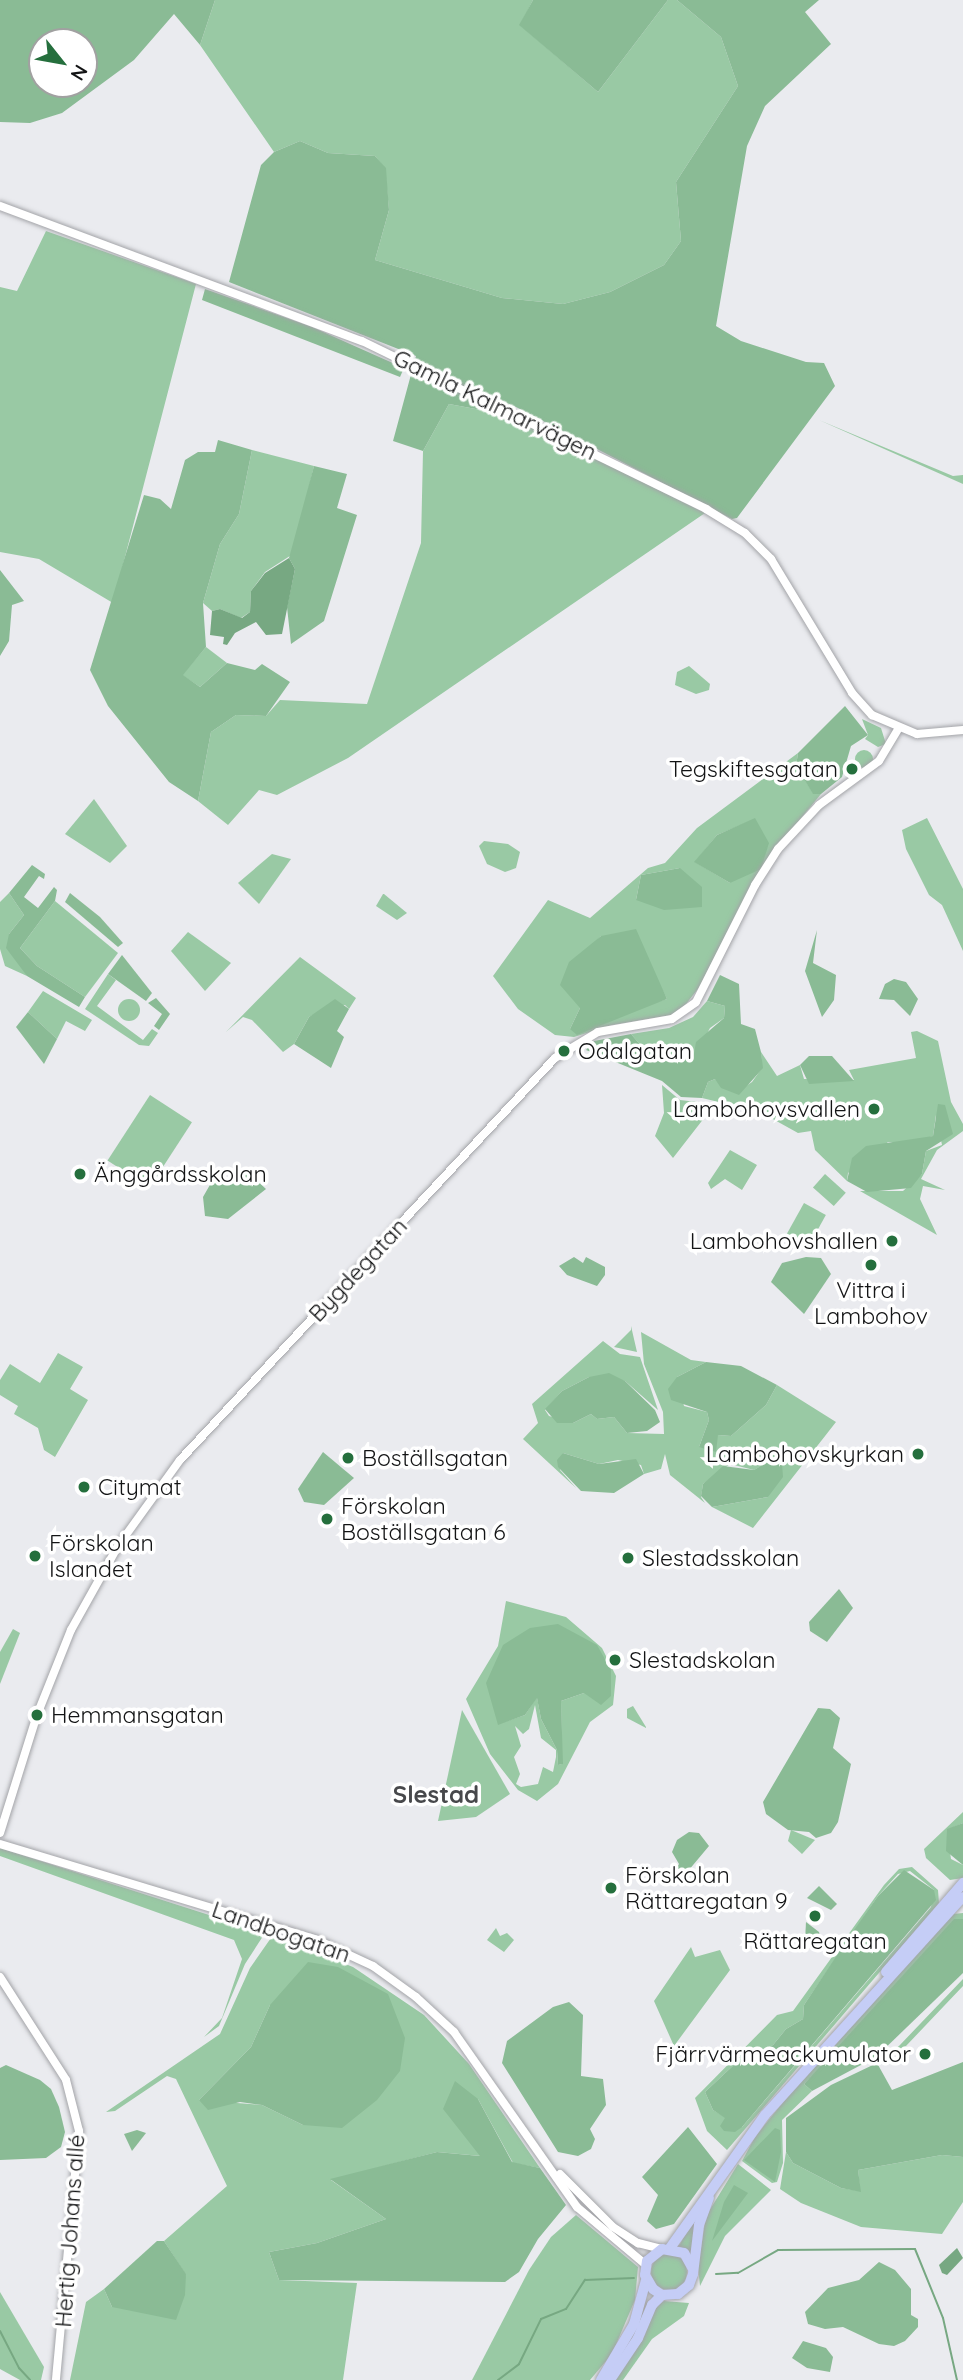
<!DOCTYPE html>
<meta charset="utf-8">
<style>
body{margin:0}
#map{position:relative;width:963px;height:2380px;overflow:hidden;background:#eaebef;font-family:Quicksand,sans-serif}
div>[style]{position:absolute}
.green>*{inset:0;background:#99c9a4;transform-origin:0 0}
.round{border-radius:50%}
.forest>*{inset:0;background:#8abb95}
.water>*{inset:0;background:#77a882}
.stream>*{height:2px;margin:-1px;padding:0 1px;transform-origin:1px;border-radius:1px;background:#77a882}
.roads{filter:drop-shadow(0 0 2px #a3a4a8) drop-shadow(0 0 2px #a3a4a8)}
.minor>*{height:8px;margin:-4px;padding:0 4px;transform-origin:4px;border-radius:4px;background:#fff}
.major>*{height:10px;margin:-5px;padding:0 5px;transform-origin:5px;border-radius:5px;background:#c5cdf6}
.dots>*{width:19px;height:19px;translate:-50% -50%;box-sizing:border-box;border:4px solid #fff;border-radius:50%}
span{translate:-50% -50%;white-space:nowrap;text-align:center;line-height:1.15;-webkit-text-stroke:7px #fff;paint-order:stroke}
.street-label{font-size:23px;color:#131415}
.poi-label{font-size:23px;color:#131415}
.right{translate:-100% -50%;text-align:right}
.left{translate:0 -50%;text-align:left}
.neighbourhood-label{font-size:24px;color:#47484b;font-weight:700}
.north{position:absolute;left:28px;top:28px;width:70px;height:70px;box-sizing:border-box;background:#fff;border:2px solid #a1a1a1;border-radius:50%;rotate:121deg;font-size:19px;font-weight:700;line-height:28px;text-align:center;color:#131415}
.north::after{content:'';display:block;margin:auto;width:24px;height:32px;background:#256f3d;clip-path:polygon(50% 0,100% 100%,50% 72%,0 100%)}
</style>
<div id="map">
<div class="green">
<i style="clip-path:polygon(215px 0,533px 0,520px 25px,598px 92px,668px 0,677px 0,721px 37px,738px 86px,676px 182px,681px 241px,664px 265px,610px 292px,563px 304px,502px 298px,375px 260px,389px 210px,385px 168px,375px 156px,328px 153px,300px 141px,274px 152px,200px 45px)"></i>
<i style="clip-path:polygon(46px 231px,196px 284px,113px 603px,39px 559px,0 552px,0 287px,17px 291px)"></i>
<i style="clip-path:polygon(449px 404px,508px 415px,705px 513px,348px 758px,277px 795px,259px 790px,228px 825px,198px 801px,211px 732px,236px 715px,266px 716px,280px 700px,367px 704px,421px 543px,423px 451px)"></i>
<i style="clip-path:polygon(819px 420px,953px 476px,963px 475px,963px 484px)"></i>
<i style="clip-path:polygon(252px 450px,314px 466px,293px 554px,265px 572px,251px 591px,250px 612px,241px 618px,220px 609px,212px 611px,203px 603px,220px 544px,239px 514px)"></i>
<i style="clip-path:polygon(206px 647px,227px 663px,200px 687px,182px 675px)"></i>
<i style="clip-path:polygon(689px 666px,710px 684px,709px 690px,696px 694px,675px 685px,677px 672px)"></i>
<i style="clip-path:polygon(862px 719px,881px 728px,886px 744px,878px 747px,865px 739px,868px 735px)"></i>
<i class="round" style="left:855px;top:750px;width:18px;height:18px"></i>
<i style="clip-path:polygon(evenodd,798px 753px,796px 766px,813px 793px,821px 794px,768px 858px,705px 980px,686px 1004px,672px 1015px,612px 1025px,574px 1037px,555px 1035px,518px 1009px,493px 976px,548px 900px,590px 918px,648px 868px,665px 863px,697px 828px,798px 753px,755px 819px,730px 883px,695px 862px,717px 835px,755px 819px,798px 753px,680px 868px,636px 900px,641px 875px,680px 868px,798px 753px,601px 936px,650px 966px,667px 999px,570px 1029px,580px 1008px,588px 949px,601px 936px)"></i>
<i style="clip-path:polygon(94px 799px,127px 846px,110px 863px,65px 834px)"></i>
<i style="clip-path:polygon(927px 818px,963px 889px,963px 951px,942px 905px,929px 895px,906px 849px,902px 830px)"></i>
<i style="clip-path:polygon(484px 841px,508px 844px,520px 852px,516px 868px,505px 872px,487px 864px,479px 846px)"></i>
<i style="clip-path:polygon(272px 854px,291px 859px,259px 904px,238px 883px)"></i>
<i style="clip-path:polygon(9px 893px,24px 915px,9px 934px,27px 976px,5px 966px,0 949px,0 902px)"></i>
<i style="clip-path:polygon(383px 894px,384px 894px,407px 913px,397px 920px,376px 906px)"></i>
<i style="clip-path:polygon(55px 901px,118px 953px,85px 997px,37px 966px,20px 948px)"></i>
<i style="clip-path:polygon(188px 932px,231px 963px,205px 991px,171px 951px)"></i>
<i style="clip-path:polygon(300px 957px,356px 998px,349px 1009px,345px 1005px,324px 1009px,309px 1017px,294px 1044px,283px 1052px,252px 1020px,243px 1017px,226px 1032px)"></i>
<i style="clip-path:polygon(108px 974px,116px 980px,97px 1006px,143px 1040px,152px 1029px,158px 1033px,149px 1046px,139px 1045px,85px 1009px)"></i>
<i style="clip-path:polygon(43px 991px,92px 1020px,85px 1031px,66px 1021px,57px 1039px,28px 1012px)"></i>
<i class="round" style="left:118px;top:999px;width:22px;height:22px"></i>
<i style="clip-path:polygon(707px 1001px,725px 1006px,724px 1018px,710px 1028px,694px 1059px,669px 1061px,649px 1055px,631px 1034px,669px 1028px,693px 1017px)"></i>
<i style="clip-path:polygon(917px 1031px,938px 1041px,951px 1102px,963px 1124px,963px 1131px,937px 1150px,921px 1179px,945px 1190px,923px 1186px,920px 1199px,937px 1235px,860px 1191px,903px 1191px,922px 1174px,926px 1151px,942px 1145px,936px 1115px,933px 1136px,914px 1142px,888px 1142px,848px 1173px,847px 1181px,815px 1150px,811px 1131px,798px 1133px,760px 1112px,702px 1098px,708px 1082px,715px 1079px,743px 1088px,752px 1082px,762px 1068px,761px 1052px,777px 1076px,800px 1065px,804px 1079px,854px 1080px,849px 1070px,916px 1058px,911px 1032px)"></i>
<i style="clip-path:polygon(662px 1085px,680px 1100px,715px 1104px,673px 1158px,655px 1136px,664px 1113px)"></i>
<i style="left:150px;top:1095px;width:50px;height:78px;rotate:33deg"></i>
<i style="clip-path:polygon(730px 1150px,757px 1165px,742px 1190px,725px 1179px,711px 1189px,708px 1183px)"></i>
<i style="left:825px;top:1174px;width:28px;height:18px;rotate:42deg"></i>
<i style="left:804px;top:1203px;width:25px;height:41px;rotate:29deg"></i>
<i style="clip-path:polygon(631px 1326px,637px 1352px,614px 1347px,631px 1330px)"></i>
<i style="clip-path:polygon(641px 1332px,691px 1360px,706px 1362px,677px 1377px,684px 1406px,707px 1412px,709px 1420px,699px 1447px,718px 1435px,731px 1436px,766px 1405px,777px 1385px,836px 1422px,753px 1528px,712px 1507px,768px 1497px,772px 1460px,754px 1470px,730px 1464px,703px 1484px,701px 1497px,705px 1503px,670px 1475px,665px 1454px,661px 1469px,644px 1474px,641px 1465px,618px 1460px,599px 1464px,563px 1453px,560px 1470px,576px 1488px,523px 1439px,538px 1423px,532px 1404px,603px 1341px,620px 1354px,640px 1357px,658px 1410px,625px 1381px,589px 1377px,562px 1391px,545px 1410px,549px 1416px,573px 1423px,591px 1414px,597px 1419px,614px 1417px,627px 1433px,664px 1434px,663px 1412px,644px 1364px)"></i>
<i style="clip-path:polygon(58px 1353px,83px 1367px,70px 1389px,88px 1400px,55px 1457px,44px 1450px,38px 1428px,14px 1414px,18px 1406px,0 1395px,0 1380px,10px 1364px,40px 1383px)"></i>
<i style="clip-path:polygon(evenodd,506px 1601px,566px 1617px,602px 1648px,616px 1676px,613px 1705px,590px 1722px,558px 1784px,537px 1801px,518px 1790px,490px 1754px,466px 1699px,498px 1646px,506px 1601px,597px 1645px,584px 1693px,561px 1701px,562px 1764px,558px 1765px,557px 1750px,541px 1719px,537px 1697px,525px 1715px,498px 1724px,597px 1645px,506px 1601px,535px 1705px,541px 1738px,556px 1750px,556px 1757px,553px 1772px,543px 1767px,538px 1784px,521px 1787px,516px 1784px,520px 1774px,514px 1757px,521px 1746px,515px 1726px,523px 1734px,529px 1729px,535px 1705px)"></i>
<i style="clip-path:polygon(13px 1629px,20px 1633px,0 1684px,0 1652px)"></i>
<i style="clip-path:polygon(633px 1706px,646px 1727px,646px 1728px,627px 1718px,627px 1709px)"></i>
<i style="clip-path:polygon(462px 1710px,510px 1794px,476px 1817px,438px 1821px)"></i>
<i style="clip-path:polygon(963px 1812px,963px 1823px,947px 1830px,951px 1859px,963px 1865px,963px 1878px,950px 1880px,926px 1858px,924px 1849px)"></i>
<i style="clip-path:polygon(791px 1830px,815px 1840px,802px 1854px,788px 1841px)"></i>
<i style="clip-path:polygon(0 1848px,265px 1933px,245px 1964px,219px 2026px,204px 2037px,222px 2018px,242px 1959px,234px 1940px,0 1856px)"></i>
<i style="clip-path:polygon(evenodd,912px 1867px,938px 1890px,939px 1903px,727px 2150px,707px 2131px,695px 2098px,777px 2015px,793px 2011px,884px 1885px,899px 1869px,912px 1867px,910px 1871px,934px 1890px,931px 1907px,742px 2127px,713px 2110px,705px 2092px,752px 2048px,756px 2054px,773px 2045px,786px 2029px,803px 2019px,804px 2005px,878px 1896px,898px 1874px,910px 1871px)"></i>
<i style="clip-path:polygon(963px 1913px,963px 1919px,804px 2084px,812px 2091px,782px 2120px,783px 2163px,777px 2182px,772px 2183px,742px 2161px,755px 2137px,798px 2084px,953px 1914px)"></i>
<i style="clip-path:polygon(496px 1928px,500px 1936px,507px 1933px,514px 1940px,504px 1952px,487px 1940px)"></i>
<i style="clip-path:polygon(evenodd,273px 1935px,353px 1967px,424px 2015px,469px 2064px,540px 2168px,513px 2163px,478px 2099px,481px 2156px,437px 2152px,331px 2180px,386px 2219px,317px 2243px,269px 2252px,279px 2280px,357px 2283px,343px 2380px,70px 2380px,86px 2302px,104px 2289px,112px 2307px,186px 2275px,164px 2241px,227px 2186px,176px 2079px,167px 2076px,115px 2111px,106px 2112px,220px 2034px,250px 1968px,273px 1935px,270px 2005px,303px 2125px,262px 2105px,199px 2100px,251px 2047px,270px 2005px)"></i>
<i style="clip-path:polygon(691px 1947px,695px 1957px,720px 1950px,730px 1970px,674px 2046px,654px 2001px)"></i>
<i style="clip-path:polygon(963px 1979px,963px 1986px,906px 2046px,870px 2066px,899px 2046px)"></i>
<i style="clip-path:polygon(786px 2152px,793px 2163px,841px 2188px,860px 2191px,858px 2170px,942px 2155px,963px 2157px,963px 2202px,942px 2234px,861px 2227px,801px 2203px,780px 2189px)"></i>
<i style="clip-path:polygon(738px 2164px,771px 2190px,725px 2236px,700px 2286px,698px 2267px,706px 2216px)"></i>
<i style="clip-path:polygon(697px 2213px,691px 2253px,690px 2253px,679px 2246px)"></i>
<i style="clip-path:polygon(576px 2215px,638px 2267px,635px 2300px,612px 2354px,590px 2380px,472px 2380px,529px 2270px,551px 2237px)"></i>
<i class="round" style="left:651px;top:2254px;width:36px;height:36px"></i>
<i style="clip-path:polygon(0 2292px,44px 2367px,41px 2380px,20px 2380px,0 2369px)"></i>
<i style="clip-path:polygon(664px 2301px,689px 2303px,684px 2316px,652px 2339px,623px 2380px,615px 2380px,657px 2306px)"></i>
</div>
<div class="forest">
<i style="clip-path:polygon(evenodd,0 0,215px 0,200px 45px,174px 14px,134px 60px,62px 113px,30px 123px,0 122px,0 0,84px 42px,84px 84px,42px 84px,42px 42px,84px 42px)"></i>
<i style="clip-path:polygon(533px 0,668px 0,598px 92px,519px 25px)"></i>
<i style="clip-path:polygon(677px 0,819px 0,805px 12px,831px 44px,765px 106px,747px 146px,716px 326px,741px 341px,806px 362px,824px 363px,835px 386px,737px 518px,732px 519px,514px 406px,508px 415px,449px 404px,423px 451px,393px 441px,416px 356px,229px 282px,261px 165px,274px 152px,300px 141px,328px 153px,375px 156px,386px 168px,389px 210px,375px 260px,502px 298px,563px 304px,610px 292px,664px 265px,681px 241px,676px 182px,738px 86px,721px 37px)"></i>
<i style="clip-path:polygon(205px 289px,312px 327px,404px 368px,400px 377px,202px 300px)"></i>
<i style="clip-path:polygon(218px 440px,252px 450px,239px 514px,220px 544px,203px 603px,206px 647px,183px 675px,200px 687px,227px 663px,255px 670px,262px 664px,290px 682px,266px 716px,236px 715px,211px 732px,198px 801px,169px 782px,108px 706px,90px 670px,144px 495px,160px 499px,171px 509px,185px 460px,198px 452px,215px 452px)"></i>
<i style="clip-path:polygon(314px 466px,347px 474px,337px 508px,357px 515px,324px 621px,291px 644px,287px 607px,295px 569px,289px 558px)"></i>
<i style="clip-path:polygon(0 570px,24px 601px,12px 605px,9px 641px,0 656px)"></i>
<i style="clip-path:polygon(845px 706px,868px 735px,851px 746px,842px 777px,821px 794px,813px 794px,796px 766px,798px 753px)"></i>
<i style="clip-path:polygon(755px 818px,769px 843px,761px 869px,730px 883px,694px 862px,717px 835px)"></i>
<i style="clip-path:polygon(32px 865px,45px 874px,44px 879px,39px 876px,24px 897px,38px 908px,54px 887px,57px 890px,55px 901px,20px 948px,37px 966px,85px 997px,79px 1007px,27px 976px,6px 948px,9px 934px,24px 915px,9px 893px)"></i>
<i style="clip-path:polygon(680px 868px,702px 887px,702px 907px,664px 910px,636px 900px,641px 875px)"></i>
<i style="clip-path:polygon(70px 893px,100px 917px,123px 943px,118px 947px,65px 902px)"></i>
<i style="clip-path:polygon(636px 929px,667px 999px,577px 1035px,570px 1029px,580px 1008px,560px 985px,569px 962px,601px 936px)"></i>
<i style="clip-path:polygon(817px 930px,813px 963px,836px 975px,834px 1000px,822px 1017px,805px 971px)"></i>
<i style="clip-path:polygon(122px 955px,152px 993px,146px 1001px,108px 974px)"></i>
<i style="clip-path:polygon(720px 975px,739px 984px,741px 1024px,755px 1029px,761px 1052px,763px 1068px,739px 1095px,721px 1088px,715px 1079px,708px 1082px,702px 1098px,681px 1097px,662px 1081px,586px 1050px,594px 1041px,631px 1034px,649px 1055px,669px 1061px,693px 1059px,696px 1042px,724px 1018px,725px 1006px,707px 1001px)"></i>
<i style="clip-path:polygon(894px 979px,906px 982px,918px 999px,910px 1016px,894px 1000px,879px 999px,885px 984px)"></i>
<i style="clip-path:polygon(156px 998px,170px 1014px,159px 1030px,154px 1026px,162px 1014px,148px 1003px)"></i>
<i style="clip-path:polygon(335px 999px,349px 1009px,337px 1031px,344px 1037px,331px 1068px,294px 1044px,309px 1017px)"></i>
<i style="clip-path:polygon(28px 1012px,57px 1039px,44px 1064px,16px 1027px)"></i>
<i style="clip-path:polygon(809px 1056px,832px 1056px,854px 1081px,809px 1084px,800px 1065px)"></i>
<i style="clip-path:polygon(938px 1104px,945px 1105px,953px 1134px,926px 1151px,922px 1174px,911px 1188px,867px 1192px,847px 1181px,852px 1158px,866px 1146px,933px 1136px)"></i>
<i style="clip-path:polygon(243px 1168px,266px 1189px,228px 1219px,205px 1216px,203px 1197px,215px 1176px,227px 1180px)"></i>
<i style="clip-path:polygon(574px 1257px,583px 1263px,586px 1257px,605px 1267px,605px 1275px,597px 1286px,567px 1275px,559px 1266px)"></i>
<i style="clip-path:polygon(806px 1257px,821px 1258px,831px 1274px,804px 1314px,771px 1282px,782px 1263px)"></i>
<i style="clip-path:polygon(706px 1362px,741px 1366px,777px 1385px,766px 1405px,731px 1436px,718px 1435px,716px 1452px,699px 1447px,709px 1420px,707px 1412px,671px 1400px,668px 1389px,677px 1377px)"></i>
<i style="clip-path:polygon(609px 1373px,625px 1381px,655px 1410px,660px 1422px,647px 1431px,627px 1433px,614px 1417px,597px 1419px,591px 1414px,573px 1423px,557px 1423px,545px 1409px,562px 1391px,589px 1377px)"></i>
<i style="clip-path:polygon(323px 1452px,354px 1478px,324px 1505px,304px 1502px,298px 1489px)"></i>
<i style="clip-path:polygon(563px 1453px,599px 1464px,636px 1459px,644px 1474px,614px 1493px,581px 1491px,558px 1467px,557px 1460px)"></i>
<i style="clip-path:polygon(772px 1459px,782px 1463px,783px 1477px,768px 1497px,712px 1507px,701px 1496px,703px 1484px,723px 1466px,754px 1470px)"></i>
<i style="clip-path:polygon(839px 1589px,853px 1608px,827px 1642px,810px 1631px,809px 1622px)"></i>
<i style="clip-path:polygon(558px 1624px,597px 1645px,611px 1670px,611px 1696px,601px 1705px,584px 1693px,561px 1701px,563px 1764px,558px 1765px,557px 1750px,541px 1719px,537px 1698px,525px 1715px,498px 1725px,486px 1683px,503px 1645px,530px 1628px)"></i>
<i style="clip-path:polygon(818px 1708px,830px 1709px,840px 1718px,833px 1748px,851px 1764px,838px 1822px,831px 1833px,816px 1838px,809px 1832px,788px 1830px,766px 1814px,763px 1802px)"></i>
<i style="clip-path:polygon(963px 1823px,963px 1865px,946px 1851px,947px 1829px)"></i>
<i style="clip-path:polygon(689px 1832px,699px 1833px,709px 1846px,683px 1877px,675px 1871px,679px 1864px,672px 1852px,677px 1840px)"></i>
<i style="clip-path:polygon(904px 1870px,934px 1890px,936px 1900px,742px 2127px,735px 2132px,724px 2131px,720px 2126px,725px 2118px,713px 2110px,705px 2092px,753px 2047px,756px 2053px,773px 2045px,786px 2029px,803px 2019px,804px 2005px,847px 1940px,878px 1896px)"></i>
<i style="clip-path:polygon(819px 1886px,837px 1904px,831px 1910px,807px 1898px)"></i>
<i style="clip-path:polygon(954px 1919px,963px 1919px,963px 1973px,876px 2057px,812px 2091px,804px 2084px)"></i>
<i style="clip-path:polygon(806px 1922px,819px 1932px,821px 1941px,805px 1941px)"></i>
<i style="clip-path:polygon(308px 1962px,338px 1967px,388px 1994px,405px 2038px,400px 2071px,377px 2100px,342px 2128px,303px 2125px,262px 2105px,240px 2102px,208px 2110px,199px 2100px,251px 2047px,270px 2005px)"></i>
<i style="clip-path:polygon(569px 2002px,583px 2015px,581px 2076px,603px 2079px,606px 2105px,590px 2129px,595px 2139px,591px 2149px,578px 2156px,558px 2152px,502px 2063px,507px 2041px,553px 2007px)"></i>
<i style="clip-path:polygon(963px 2062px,963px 2157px,942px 2155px,858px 2170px,861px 2192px,841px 2188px,793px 2163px,786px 2152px,786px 2118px,831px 2085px,877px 2063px,892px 2090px)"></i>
<i style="clip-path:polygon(6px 2065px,40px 2080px,51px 2089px,59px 2107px,65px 2132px,61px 2147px,46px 2158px,0 2160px,0 2068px)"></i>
<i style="clip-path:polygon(455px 2081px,478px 2099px,512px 2162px,540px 2168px,566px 2205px,538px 2239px,519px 2272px,505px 2282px,279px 2280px,269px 2252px,317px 2243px,386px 2219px,330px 2179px,437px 2152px,480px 2156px,443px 2109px)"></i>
<i style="clip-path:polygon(688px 2127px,717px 2164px,674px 2224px,656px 2229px,647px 2221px,658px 2195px,642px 2177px)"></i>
<i style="clip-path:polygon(775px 2128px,780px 2130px,781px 2152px,775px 2182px,744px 2160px)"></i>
<i style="clip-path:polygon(137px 2130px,146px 2133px,132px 2151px,124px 2134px)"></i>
<i style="clip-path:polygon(734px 2185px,748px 2193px,712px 2241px,724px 2202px)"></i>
<i style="clip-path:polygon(157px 2241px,164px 2241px,186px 2274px,185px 2295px,176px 2320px,112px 2307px,104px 2289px)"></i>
<i style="clip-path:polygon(879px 2262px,895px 2270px,911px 2289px,911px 2315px,918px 2319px,918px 2327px,905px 2341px,894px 2346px,879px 2344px,843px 2327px,825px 2329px,808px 2324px,805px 2312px,828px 2288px,859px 2280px)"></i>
<i style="clip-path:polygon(803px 2341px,826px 2348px,833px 2357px,830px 2372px,807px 2368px,792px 2358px)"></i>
</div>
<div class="water">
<i style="clip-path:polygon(289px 558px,295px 569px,282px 634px,266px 635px,256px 622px,235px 633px,227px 645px,223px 644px,224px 637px,210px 635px,212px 611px,220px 609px,242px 618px,250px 612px,251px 591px,265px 573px)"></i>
<i style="clip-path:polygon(957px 2248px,963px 2258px,947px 2275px,942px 2273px,939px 2265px)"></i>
</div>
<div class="stream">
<i style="left:716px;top:2274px;width:22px;rotate:-3deg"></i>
<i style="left:738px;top:2273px;width:46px;rotate:-29.9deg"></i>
<i style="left:778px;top:2250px;width:137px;rotate:-0.4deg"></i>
<i style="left:915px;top:2249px;width:74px;rotate:67.9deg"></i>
<i style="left:943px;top:2318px;width:64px;rotate:77.3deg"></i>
<i style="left:0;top:2331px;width:42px;rotate:62.8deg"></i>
<i style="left:19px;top:2368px;width:16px;rotate:47deg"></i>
<i style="left:498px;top:2380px;width:26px;rotate:-37deg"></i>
<i style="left:519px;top:2364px;width:50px;rotate:-63.9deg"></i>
<i style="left:541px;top:2319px;width:27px;rotate:-22deg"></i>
<i style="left:566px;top:2309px;width:35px;rotate:-57deg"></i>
<i style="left:585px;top:2280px;width:49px;rotate:-2.3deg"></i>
</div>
<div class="roads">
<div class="minor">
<i style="left:0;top:206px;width:386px;rotate:20.5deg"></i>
<i style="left:362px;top:341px;width:383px;rotate:26deg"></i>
<i style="left:706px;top:509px;width:46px;rotate:31.6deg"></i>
<i style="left:745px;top:533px;width:37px;rotate:45deg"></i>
<i style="left:771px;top:559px;width:157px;rotate:58.8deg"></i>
<i style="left:852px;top:693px;width:30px;rotate:48deg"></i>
<i style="left:872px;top:715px;width:49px;rotate:22.9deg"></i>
<i style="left:917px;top:734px;width:46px;rotate:-5deg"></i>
<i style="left:0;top:1833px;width:124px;rotate:-72.6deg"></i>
<i style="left:37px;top:1715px;width:92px;rotate:-68.2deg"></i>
<i style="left:71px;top:1630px;width:96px;rotate:-60.8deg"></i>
<i style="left:118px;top:1546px;width:106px;rotate:-54.2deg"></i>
<i style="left:180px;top:1460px;width:550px;rotate:-46.99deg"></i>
<i style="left:555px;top:1058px;width:50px;rotate:-31.2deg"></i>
<i style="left:598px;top:1032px;width:75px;rotate:-10deg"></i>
<i style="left:672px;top:1019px;width:29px;rotate:-35deg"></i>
<i style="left:696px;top:1002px;width:131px;rotate:-63.2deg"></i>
<i style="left:755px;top:885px;width:43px;rotate:-57.4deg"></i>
<i style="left:778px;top:849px;width:60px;rotate:-47deg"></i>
<i style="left:819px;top:805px;width:74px;rotate:-36.3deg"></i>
<i style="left:879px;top:761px;width:37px;rotate:-59deg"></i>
<i style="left:0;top:1844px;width:331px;rotate:16.8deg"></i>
<i style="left:317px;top:1940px;width:62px;rotate:24.9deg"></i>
<i style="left:373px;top:1966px;width:53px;rotate:35.8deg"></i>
<i style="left:416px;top:1997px;width:52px;rotate:42.6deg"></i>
<i style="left:454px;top:2032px;width:214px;rotate:54.9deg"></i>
<i style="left:577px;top:2207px;width:90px;rotate:40deg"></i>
<i style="left:0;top:1977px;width:122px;rotate:57.3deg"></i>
<i style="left:66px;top:2080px;width:53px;rotate:75.7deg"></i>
<i style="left:79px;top:2131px;width:250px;rotate:95.3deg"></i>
<i style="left:560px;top:2174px;width:75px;rotate:45deg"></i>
<i style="left:613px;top:2227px;width:30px;rotate:33deg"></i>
<i style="left:638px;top:2243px;width:25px;rotate:14deg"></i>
</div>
<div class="major">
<i style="left:886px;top:1972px;width:118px;rotate:-49.1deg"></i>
<i style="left:670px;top:2248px;width:163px;rotate:-54.5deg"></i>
<i style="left:765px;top:2115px;width:294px;rotate:-47.8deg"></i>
<i style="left:693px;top:2269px;width:18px;rotate:-119deg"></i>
<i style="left:684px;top:2253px;width:22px;rotate:-170deg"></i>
<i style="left:662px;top:2249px;width:19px;rotate:141deg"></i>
<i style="left:647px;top:2261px;width:14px;rotate:98deg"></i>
<i style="left:645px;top:2275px;width:16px;rotate:60deg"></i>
<i style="left:653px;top:2289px;width:11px;rotate:34deg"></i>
<i style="left:662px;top:2295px;width:16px;rotate:-4deg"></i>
<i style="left:678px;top:2294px;width:14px;rotate:-39deg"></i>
<i style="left:689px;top:2285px;width:12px;rotate:-70deg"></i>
<i style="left:693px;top:2274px;width:49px;rotate:-83deg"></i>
<i style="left:699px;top:2225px;width:29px;rotate:-70deg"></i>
<i style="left:601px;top:2380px;width:65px;rotate:-59.5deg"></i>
<i style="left:634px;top:2324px;width:46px;rotate:-74.7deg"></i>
<i style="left:610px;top:2380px;width:50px;rotate:-56.3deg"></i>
<i style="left:638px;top:2338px;width:36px;rotate:-67deg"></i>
<i style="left:652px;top:2305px;width:14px;rotate:-45deg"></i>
</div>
</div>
<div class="dots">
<i style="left:852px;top:769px;background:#256f3d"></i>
<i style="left:564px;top:1051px;background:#256f3d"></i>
<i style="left:874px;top:1109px;background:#256f3d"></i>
<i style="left:80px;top:1174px;background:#256f3d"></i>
<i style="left:892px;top:1241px;background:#256f3d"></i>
<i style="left:871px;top:1265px;background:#256f3d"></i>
<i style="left:918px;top:1454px;background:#256f3d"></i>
<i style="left:348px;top:1458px;background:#256f3d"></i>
<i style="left:84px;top:1487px;background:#256f3d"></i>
<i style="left:327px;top:1519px;background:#256f3d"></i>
<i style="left:35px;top:1556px;background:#256f3d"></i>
<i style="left:628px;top:1558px;background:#256f3d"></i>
<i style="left:615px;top:1660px;background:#256f3d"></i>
<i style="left:37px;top:1715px;background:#256f3d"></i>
<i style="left:611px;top:1888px;background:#256f3d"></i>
<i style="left:815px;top:1916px;background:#256f3d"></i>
<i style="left:925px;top:2054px;background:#256f3d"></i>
</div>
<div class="street-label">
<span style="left:495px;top:405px;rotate:26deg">Gamla Kalmarvägen</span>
<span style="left:358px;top:1270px;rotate:-47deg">Bygdegatan</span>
<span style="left:281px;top:1932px;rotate:19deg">Landbogatan</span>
<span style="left:70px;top:2231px;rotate:-86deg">Hertig Johans allé</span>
</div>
<div class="poi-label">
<span class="right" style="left:838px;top:769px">Tegskiftesgatan</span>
<span class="left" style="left:578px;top:1051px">Odalgatan</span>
<span class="right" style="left:860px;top:1109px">Lambohovsvallen</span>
<span class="left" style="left:94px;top:1174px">Änggårdsskolan</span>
<span class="right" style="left:878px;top:1241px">Lambohovshallen</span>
<span style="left:871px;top:1303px">Vittra i<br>Lambohov</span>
<span class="right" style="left:904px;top:1454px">Lambohovskyrkan</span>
<span class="left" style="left:362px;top:1458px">Boställsgatan</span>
<span class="left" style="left:98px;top:1487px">Citymat</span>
<span class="left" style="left:341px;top:1519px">Förskolan<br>Boställsgatan 6</span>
<span class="left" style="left:49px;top:1556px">Förskolan<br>Islandet</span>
<span class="left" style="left:642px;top:1558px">Slestadsskolan</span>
<span class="left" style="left:629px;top:1660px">Slestadskolan</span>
<span class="left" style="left:51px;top:1715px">Hemmansgatan</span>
<span class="left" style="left:625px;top:1888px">Förskolan<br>Rättaregatan 9</span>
<span style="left:815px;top:1941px">Rättaregatan</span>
<span class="right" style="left:911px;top:2054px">Fjärrvärmeackumulator</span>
</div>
<div class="neighbourhood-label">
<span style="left:436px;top:1795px">Slestad</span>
</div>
<div class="north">N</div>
</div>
